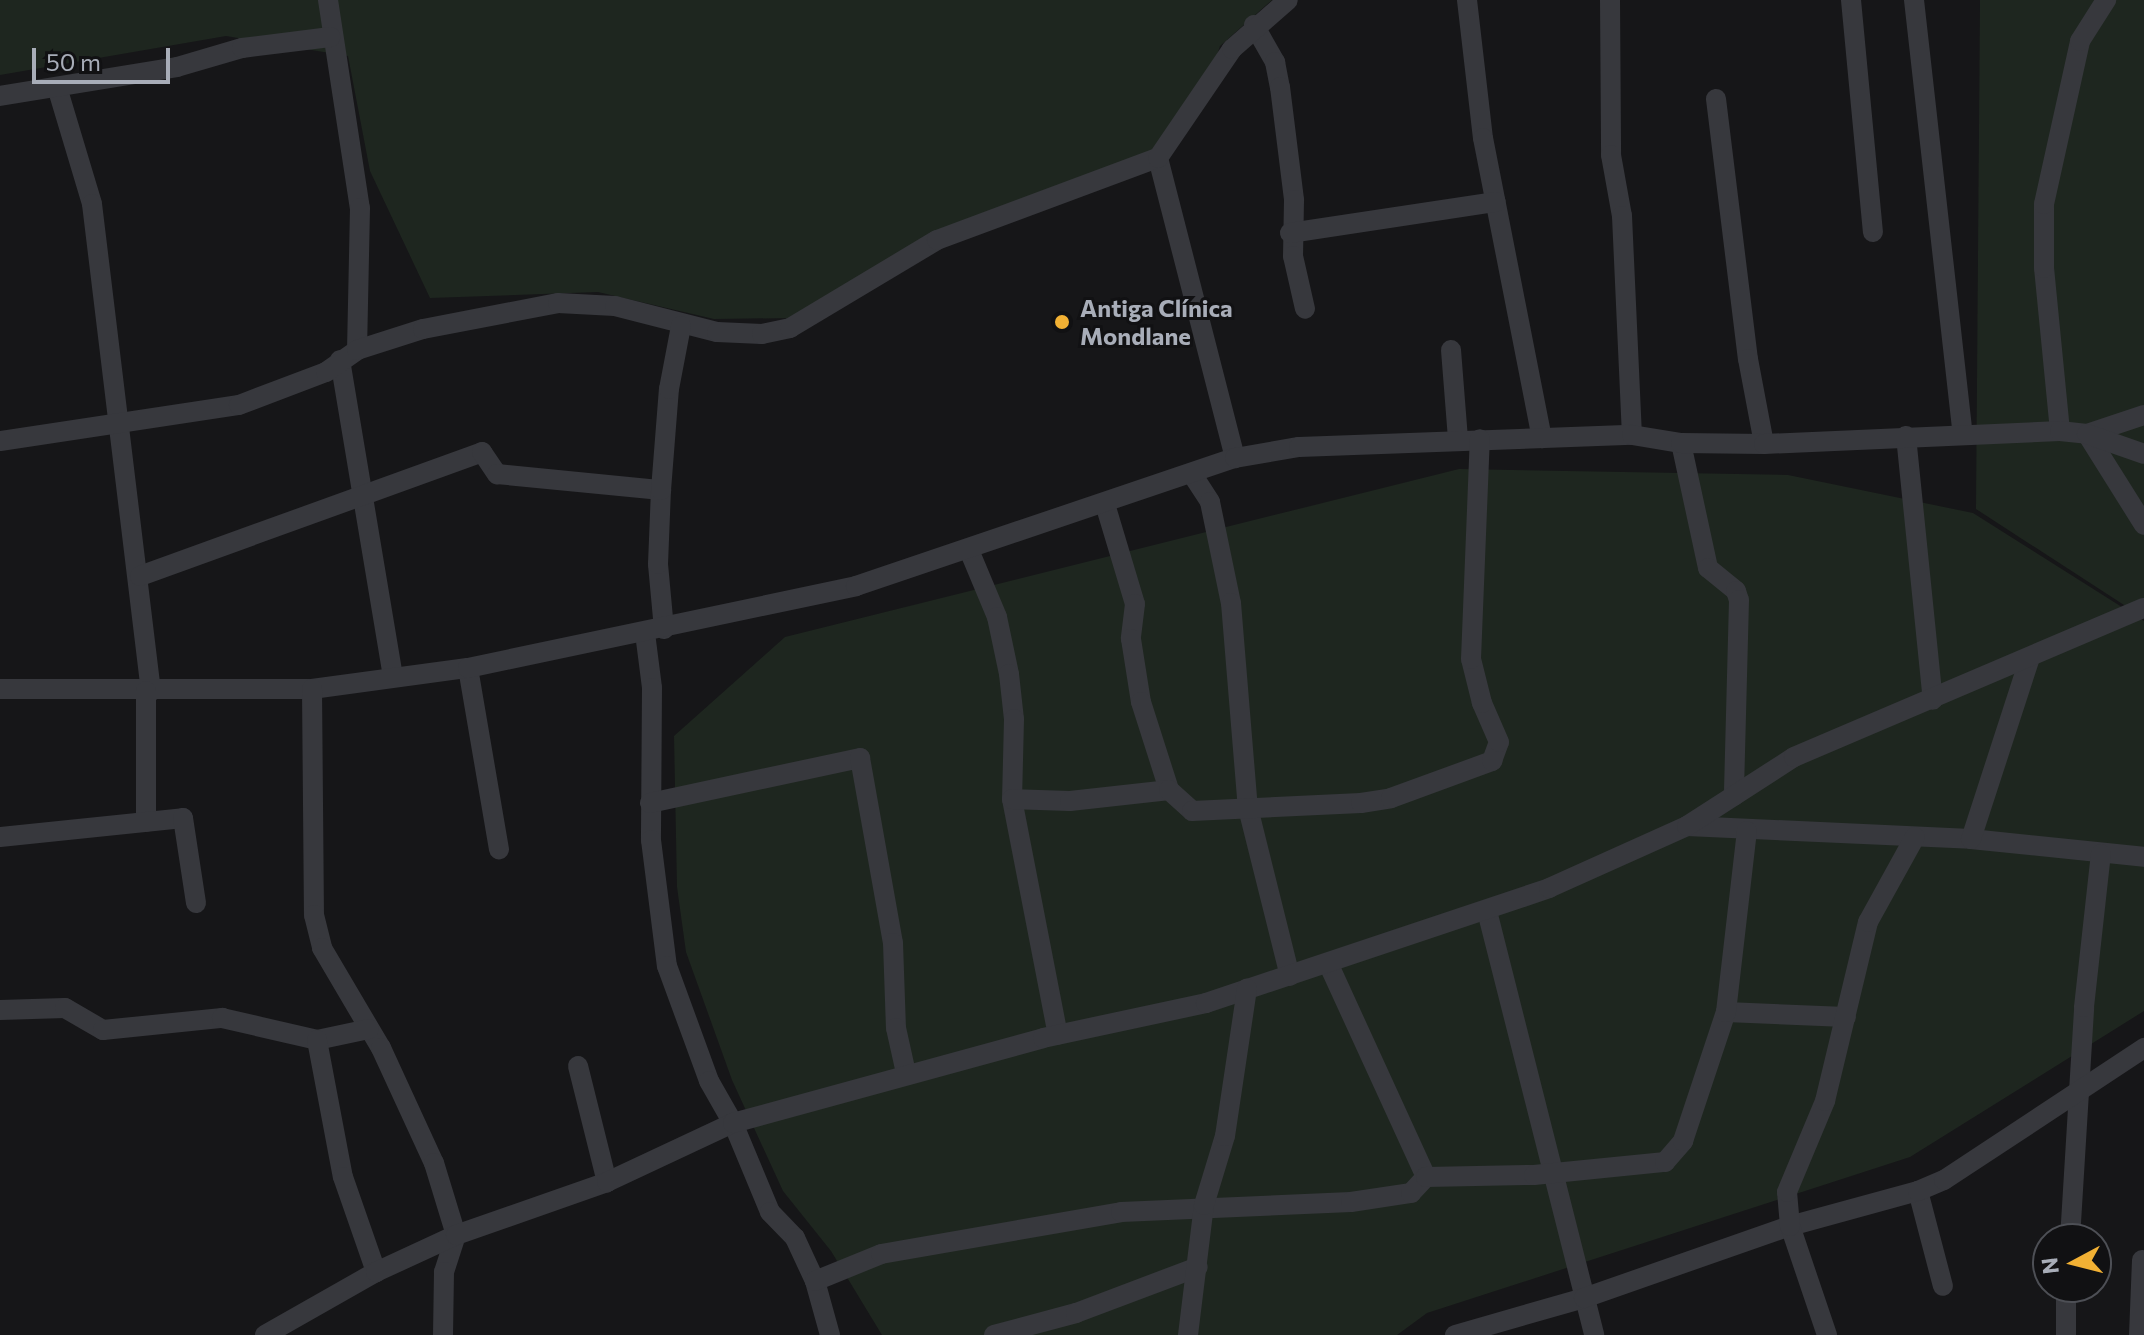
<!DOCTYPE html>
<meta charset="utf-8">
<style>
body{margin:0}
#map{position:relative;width:2144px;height:1335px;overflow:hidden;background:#161618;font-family:Commissioner,sans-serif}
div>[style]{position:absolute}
.green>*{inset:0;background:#1e261f}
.minor>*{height:20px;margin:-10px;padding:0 10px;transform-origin:10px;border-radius:10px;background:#37383d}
.dots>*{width:22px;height:22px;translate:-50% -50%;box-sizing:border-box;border:4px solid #111113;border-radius:50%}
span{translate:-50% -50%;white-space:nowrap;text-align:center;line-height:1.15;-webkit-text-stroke:6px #111113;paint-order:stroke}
.poi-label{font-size:24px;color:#a8adb8;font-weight:700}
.left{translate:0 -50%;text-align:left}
.north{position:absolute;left:2032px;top:1223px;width:80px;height:80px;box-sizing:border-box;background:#111113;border:2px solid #4d4f55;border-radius:50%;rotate:263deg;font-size:22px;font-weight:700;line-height:32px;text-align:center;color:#a8adb8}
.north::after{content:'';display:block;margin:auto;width:28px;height:36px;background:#f2b134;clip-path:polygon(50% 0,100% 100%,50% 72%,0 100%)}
.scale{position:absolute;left:32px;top:48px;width:138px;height:36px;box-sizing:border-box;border:4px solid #a8adb8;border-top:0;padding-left:10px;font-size:24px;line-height:28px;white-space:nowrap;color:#a8adb8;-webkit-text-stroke:6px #111113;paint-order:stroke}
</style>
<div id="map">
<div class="green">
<i style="clip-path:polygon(0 0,1272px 0,1220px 46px,1210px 76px,1153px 156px,1054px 188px,793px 318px,714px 319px,598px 292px,430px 298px,370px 171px,348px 56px,226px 36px,0 75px)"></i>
<i style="clip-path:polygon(1980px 0,2144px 0,2144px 618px,1976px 509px)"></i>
<i style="clip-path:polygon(1459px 469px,1788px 475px,1973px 513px,2144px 621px,2144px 1011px,1910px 1157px,1427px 1313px,1397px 1335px,882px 1335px,831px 1251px,783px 1191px,732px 1080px,686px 952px,677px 887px,674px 736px,785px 637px)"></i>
</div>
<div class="minor">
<i style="left:328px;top:0;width:210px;rotate:81.3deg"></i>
<i style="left:360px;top:208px;width:142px;rotate:91.2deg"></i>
<i style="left:1467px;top:0;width:139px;rotate:83.4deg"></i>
<i style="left:1483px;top:138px;width:306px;rotate:78.9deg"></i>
<i style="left:1610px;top:0;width:155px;rotate:89.6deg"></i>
<i style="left:1611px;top:155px;width:62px;rotate:79.8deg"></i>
<i style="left:1622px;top:216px;width:219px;rotate:87.4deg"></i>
<i style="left:1851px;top:0;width:233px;rotate:84.6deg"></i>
<i style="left:1914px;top:0;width:437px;rotate:83.6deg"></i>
<i style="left:1254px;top:25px;width:43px;rotate:60.4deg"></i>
<i style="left:1275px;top:62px;width:25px;rotate:79deg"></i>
<i style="left:1280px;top:87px;width:114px;rotate:82.9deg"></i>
<i style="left:1294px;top:200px;width:56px;rotate:91deg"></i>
<i style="left:1293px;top:256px;width:54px;rotate:77.2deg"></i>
<i style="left:57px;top:87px;width:122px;rotate:73.3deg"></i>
<i style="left:92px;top:204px;width:491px;rotate:83.1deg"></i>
<i style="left:0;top:96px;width:179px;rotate:-9.3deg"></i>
<i style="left:177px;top:67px;width:68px;rotate:-16.3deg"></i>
<i style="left:242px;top:48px;width:89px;rotate:-7.1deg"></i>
<i style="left:1716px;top:99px;width:262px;rotate:83deg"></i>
<i style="left:1748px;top:359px;width:86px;rotate:79.3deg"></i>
<i style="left:1158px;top:158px;width:310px;rotate:75.6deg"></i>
<i style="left:1290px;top:233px;width:208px;rotate:-8.6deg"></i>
<i style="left:1451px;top:350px;width:89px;rotate:85.5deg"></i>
<i style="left:340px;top:360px;width:321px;rotate:80.5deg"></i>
<i style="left:2060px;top:431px;width:164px;rotate:-95.6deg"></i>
<i style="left:2044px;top:268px;width:64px;rotate:-90deg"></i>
<i style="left:2044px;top:204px;width:167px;rotate:-77.5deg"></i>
<i style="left:2080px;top:41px;width:49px;rotate:-57.6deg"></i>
<i style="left:2087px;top:434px;width:107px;rotate:57.9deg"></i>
<i style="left:2087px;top:434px;width:60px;rotate:-18.4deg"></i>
<i style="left:1906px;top:436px;width:265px;rotate:84.2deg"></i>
<i style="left:0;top:441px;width:242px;rotate:-8.6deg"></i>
<i style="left:239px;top:405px;width:93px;rotate:-20.8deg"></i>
<i style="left:326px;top:372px;width:38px;rotate:-35deg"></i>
<i style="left:357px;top:350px;width:69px;rotate:-17.7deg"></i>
<i style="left:423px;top:329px;width:137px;rotate:-10.9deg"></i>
<i style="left:558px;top:303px;width:57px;rotate:3deg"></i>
<i style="left:615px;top:306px;width:105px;rotate:14.3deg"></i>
<i style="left:717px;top:332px;width:45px;rotate:2.5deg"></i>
<i style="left:762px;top:334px;width:29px;rotate:-12deg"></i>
<i style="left:790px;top:328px;width:171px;rotate:-30.9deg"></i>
<i style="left:937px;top:240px;width:236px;rotate:-20.4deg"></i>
<i style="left:1158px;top:158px;width:132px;rotate:-55.8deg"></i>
<i style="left:1232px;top:49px;width:74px;rotate:-41.2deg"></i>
<i style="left:1681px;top:443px;width:128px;rotate:77.8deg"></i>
<i style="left:1708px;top:568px;width:36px;rotate:39deg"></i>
<i style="left:1736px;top:591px;width:9px;rotate:72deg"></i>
<i style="left:1739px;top:600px;width:196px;rotate:91.5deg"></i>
<i style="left:1192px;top:474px;width:33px;rotate:57deg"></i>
<i style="left:1210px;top:502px;width:103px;rotate:78.3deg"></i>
<i style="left:1231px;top:603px;width:206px;rotate:85.3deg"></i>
<i style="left:1248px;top:808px;width:173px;rotate:76deg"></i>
<i style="left:1105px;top:504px;width:104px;rotate:73.3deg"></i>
<i style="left:1135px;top:604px;width:35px;rotate:97deg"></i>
<i style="left:1131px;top:639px;width:64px;rotate:81deg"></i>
<i style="left:1141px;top:702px;width:92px;rotate:72.3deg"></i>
<i style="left:969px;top:550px;width:73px;rotate:67.3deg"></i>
<i style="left:997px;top:617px;width:58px;rotate:78.1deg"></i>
<i style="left:1009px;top:674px;width:45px;rotate:83.7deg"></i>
<i style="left:1014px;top:719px;width:80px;rotate:91.4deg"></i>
<i style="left:1012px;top:799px;width:240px;rotate:79deg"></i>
<i style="left:140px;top:576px;width:364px;rotate:-19.9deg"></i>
<i style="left:482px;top:452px;width:27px;rotate:56deg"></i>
<i style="left:497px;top:474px;width:165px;rotate:5.6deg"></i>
<i style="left:664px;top:629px;width:65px;rotate:-95.3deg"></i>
<i style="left:658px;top:564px;width:74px;rotate:-87.7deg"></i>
<i style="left:661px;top:490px;width:101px;rotate:-85.5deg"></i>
<i style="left:669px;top:389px;width:64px;rotate:-79.2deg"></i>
<i style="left:645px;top:633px;width:55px;rotate:82.7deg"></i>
<i style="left:652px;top:688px;width:152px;rotate:90.4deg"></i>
<i style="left:651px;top:840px;width:127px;rotate:82.8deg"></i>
<i style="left:667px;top:966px;width:122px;rotate:69.9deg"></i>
<i style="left:709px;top:1081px;width:48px;rotate:60.3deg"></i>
<i style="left:733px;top:1123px;width:96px;rotate:67.4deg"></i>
<i style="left:770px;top:1212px;width:36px;rotate:46deg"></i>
<i style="left:795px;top:1238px;width:47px;rotate:65.1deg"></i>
<i style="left:815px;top:1281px;width:56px;rotate:74.5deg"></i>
<i style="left:468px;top:668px;width:184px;rotate:80.3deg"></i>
<i style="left:0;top:689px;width:312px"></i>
<i style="left:312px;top:689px;width:157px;rotate:-7.7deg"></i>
<i style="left:468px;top:668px;width:397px;rotate:-11.9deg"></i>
<i style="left:856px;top:586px;width:400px;rotate:-18.7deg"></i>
<i style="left:1235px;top:458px;width:65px;rotate:-9.8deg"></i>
<i style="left:1299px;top:447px;width:333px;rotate:-2.1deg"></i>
<i style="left:1632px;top:435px;width:50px;rotate:9.3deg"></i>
<i style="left:1681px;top:443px;width:83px;rotate:0.7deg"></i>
<i style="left:1764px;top:444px;width:296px;rotate:-2.5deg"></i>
<i style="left:2060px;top:431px;width:27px;rotate:6deg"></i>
<i style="left:2087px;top:434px;width:60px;rotate:19.3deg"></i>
<i style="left:312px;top:689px;width:226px;rotate:89.5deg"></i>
<i style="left:314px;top:915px;width:34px;rotate:76deg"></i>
<i style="left:322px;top:948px;width:116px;rotate:59.5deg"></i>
<i style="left:381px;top:1048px;width:127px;rotate:65.3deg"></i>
<i style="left:434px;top:1163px;width:75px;rotate:73deg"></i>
<i style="left:456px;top:1235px;width:39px;rotate:108deg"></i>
<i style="left:444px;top:1272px;width:63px;rotate:90.9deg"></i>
<i style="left:146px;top:691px;width:131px;rotate:90deg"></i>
<i style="left:1012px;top:799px;width:58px;rotate:2deg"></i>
<i style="left:1070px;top:801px;width:100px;rotate:-6.3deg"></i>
<i style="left:1169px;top:790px;width:31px;rotate:42deg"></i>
<i style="left:1192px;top:811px;width:169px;rotate:-2.7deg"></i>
<i style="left:1361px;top:803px;width:30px;rotate:-9deg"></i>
<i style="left:1391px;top:798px;width:108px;rotate:-20.1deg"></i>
<i style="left:1492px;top:761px;width:20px;rotate:-70deg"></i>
<i style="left:1499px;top:742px;width:43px;rotate:-113.6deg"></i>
<i style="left:1482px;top:703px;width:45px;rotate:-104deg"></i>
<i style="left:1471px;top:659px;width:220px;rotate:-87.7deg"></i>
<i style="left:650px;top:803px;width:215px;rotate:-12.1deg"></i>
<i style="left:860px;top:758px;width:188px;rotate:79.9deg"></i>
<i style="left:893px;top:943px;width:85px;rotate:88deg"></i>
<i style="left:896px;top:1028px;width:46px;rotate:77.5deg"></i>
<i style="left:1687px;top:826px;width:284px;rotate:2.6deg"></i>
<i style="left:1971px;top:839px;width:174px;rotate:5.9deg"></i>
<i style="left:0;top:837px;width:184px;rotate:-5.9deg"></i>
<i style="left:183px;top:818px;width:86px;rotate:81.3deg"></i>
<i style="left:1971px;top:839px;width:187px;rotate:-72deg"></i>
<i style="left:1487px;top:911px;width:437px;rotate:75.8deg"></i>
<i style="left:1328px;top:963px;width:235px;rotate:65.4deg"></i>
<i style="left:0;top:1010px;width:65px;rotate:-1.8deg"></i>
<i style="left:65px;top:1008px;width:44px;rotate:30.1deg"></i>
<i style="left:103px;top:1030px;width:120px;rotate:-5.8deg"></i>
<i style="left:222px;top:1018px;width:98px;rotate:13deg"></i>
<i style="left:317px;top:1040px;width:53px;rotate:-11.9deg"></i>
<i style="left:1726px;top:1012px;width:120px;rotate:2.4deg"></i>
<i style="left:317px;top:1040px;width:139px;rotate:79.3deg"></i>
<i style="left:343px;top:1177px;width:101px;rotate:70.8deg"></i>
<i style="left:578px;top:1066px;width:120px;rotate:76deg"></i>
<i style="left:1918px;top:1191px;width:98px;rotate:75.3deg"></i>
<i style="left:2070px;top:1239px;width:232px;rotate:-86.5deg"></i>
<i style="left:2084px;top:1007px;width:154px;rotate:-83.7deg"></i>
<i style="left:815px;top:1281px;width:71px;rotate:-22.2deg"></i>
<i style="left:881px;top:1254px;width:244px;rotate:-9.9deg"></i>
<i style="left:1121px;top:1212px;width:230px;rotate:-2.5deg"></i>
<i style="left:1351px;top:1202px;width:61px;rotate:-8.5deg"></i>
<i style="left:1411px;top:1193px;width:22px;rotate:-47deg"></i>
<i style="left:1426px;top:1177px;width:108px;rotate:-1.1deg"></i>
<i style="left:1534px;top:1175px;width:132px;rotate:-5.7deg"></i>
<i style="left:1665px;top:1162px;width:28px;rotate:-49deg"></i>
<i style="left:1683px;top:1141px;width:136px;rotate:-71.6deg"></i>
<i style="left:1726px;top:1012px;width:182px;rotate:-83.4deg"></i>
<i style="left:265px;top:1335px;width:128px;rotate:-29.6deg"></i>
<i style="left:376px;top:1272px;width:88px;rotate:-24.8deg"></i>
<i style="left:456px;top:1235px;width:160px;rotate:-19.3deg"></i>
<i style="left:607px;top:1182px;width:139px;rotate:-25.1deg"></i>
<i style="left:733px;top:1123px;width:321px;rotate:-15.3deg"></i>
<i style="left:1043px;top:1038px;width:167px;rotate:-12.1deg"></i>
<i style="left:1206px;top:1003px;width:362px;rotate:-18.5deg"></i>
<i style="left:1549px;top:888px;width:151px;rotate:-24.2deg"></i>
<i style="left:1687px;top:826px;width:127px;rotate:-32.8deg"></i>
<i style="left:1794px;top:757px;width:380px;rotate:-23.1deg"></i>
<i style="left:994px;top:1335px;width:85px;rotate:-15deg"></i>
<i style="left:1076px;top:1313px;width:130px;rotate:-20.7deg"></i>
<i style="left:1188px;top:1335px;width:131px;rotate:-83deg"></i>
<i style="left:1204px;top:1205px;width:72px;rotate:-73.1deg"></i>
<i style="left:1225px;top:1136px;width:149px;rotate:-81.5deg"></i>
<i style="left:1455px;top:1335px;width:134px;rotate:-16deg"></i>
<i style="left:1584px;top:1298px;width:218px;rotate:-19.3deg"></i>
<i style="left:1790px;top:1226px;width:133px;rotate:-15.3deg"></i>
<i style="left:1918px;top:1191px;width:28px;rotate:-23deg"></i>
<i style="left:1944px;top:1180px;width:240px;rotate:-33.4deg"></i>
<i style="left:1827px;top:1335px;width:115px;rotate:-108.7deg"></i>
<i style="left:1790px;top:1226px;width:34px;rotate:-95deg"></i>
<i style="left:1787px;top:1192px;width:99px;rotate:-67.3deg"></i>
<i style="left:1825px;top:1101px;width:184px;rotate:-76.5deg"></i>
<i style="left:1868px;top:922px;width:97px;rotate:-61.1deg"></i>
<i style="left:2066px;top:1335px;width:48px;rotate:-90deg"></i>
<i style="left:2139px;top:1335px;width:75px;rotate:-87.7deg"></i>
</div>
<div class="dots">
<i style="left:1062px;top:322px;background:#f2b134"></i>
</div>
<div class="poi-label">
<span class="left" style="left:1080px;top:322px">Antiga Clínica<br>Mondlane</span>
</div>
<div class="north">N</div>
<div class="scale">50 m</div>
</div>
